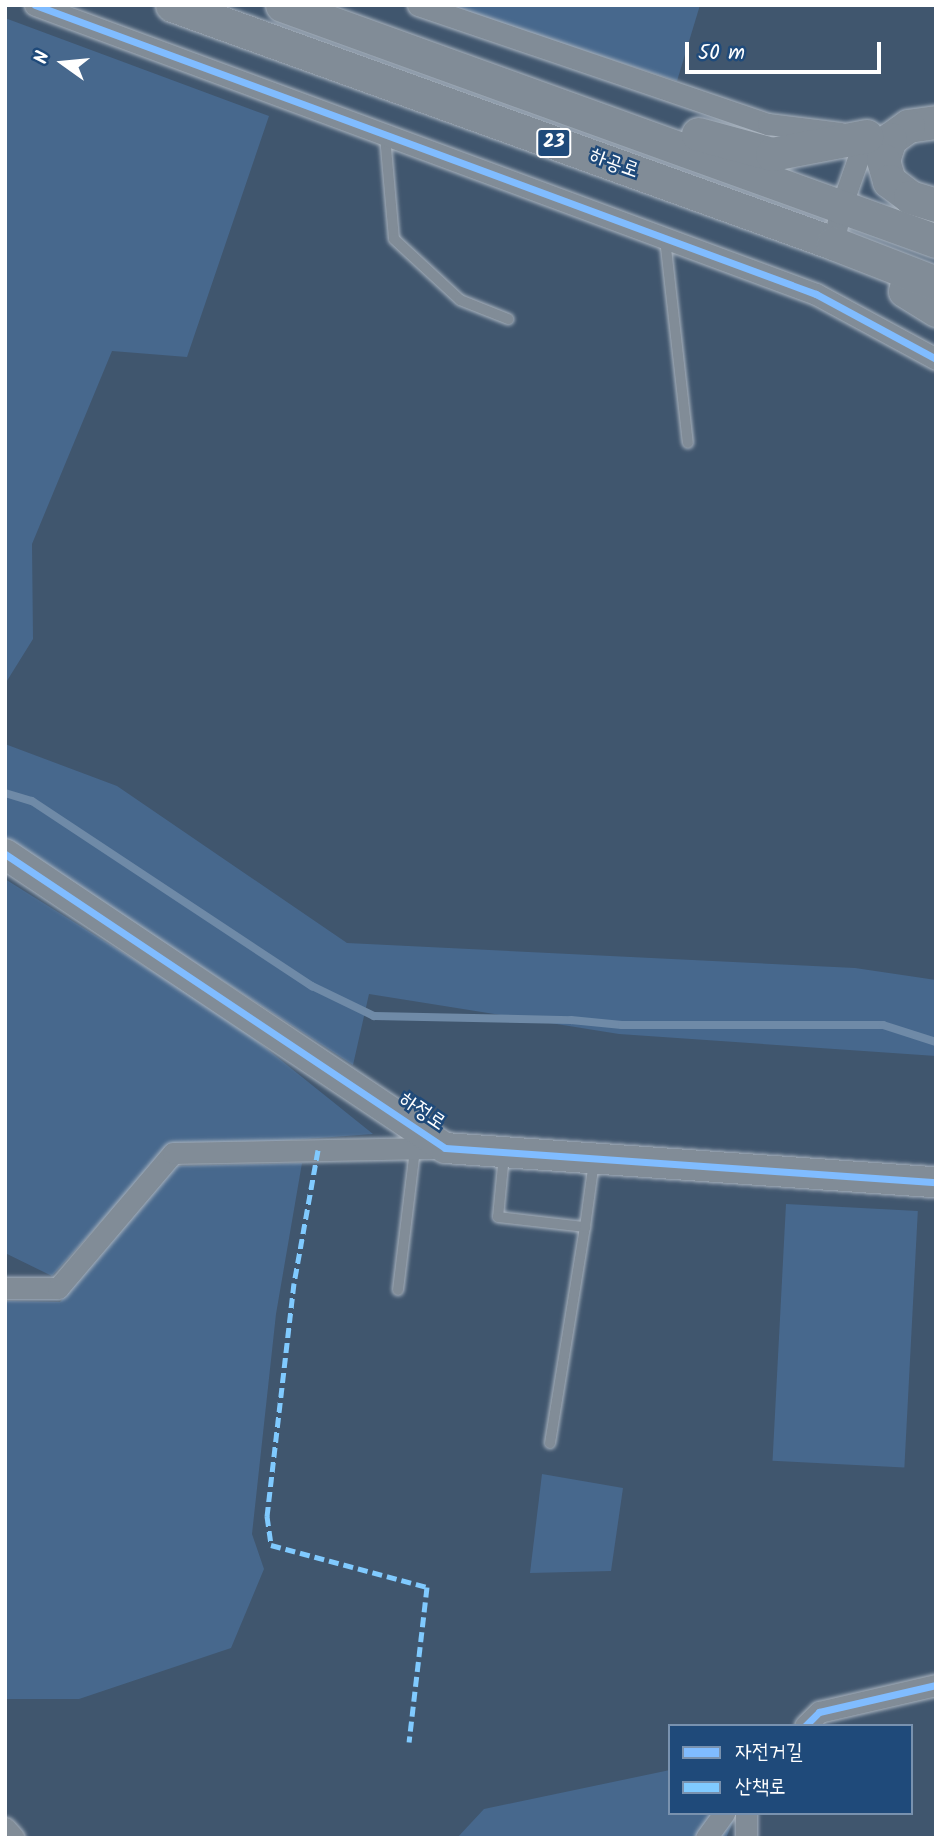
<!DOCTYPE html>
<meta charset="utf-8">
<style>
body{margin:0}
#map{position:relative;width:941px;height:1843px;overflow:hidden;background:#40566e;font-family:Kalam,"Poor Story",sans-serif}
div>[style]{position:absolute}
.green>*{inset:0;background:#47688d;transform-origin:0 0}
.stream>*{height:8px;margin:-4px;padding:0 4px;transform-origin:4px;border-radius:4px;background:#6f8aa7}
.roads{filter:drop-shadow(0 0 2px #a9b3be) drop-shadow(0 0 2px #a9b3be)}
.lane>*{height:10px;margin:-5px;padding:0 5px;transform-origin:5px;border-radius:5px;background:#818c97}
.street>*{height:21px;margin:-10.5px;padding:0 10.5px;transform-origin:10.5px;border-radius:10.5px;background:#818c97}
.secondary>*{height:30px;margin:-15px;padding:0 15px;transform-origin:15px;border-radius:15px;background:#818c97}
.primary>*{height:33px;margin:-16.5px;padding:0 16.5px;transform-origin:16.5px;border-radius:16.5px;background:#818c97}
.quiet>*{height:5px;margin-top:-2.5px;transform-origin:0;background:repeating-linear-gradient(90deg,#80caff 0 10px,transparent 0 15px)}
.cycleway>*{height:7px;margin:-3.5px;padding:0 3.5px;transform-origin:3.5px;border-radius:3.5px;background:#80bcff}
span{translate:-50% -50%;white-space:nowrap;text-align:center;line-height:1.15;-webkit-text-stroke:5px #1f4a7a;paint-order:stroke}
.shield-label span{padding:2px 5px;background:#1f4a7a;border:2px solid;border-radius:5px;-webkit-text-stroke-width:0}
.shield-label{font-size:19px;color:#fff;font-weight:700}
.street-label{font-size:21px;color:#fff}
.frame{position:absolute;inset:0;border:7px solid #fff;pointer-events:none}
.legend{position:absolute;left:668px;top:1724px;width:245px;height:91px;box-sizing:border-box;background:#1f4a7a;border:2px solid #7992af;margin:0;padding:9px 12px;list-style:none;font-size:21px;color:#fff}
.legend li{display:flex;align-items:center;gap:14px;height:35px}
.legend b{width:35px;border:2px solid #7992af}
.north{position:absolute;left:28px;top:28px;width:70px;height:70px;-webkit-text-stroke:5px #1f4a7a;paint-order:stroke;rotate:285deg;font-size:19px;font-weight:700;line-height:28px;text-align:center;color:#fff}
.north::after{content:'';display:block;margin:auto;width:24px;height:32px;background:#fff;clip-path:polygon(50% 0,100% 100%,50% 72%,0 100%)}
.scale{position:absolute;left:685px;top:42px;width:196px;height:32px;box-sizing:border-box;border:4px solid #fff;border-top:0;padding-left:9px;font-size:21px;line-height:24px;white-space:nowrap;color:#fff;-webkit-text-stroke:5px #1f4a7a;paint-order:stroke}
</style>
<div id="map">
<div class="green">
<i style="clip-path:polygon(445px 5px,700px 5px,677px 81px)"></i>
<i style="clip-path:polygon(5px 18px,269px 116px,187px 357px,112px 351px,32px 544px,33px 639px,5px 684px)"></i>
<i style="clip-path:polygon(5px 744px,117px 786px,347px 943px,855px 968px,936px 980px,936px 1056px,619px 1034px,369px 994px,353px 1065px,5px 840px)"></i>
<i style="clip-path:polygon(5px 879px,231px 1020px,373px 1134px,167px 1149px,52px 1276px,5px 1253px)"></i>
<i style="clip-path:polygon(302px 1163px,276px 1314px,252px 1534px,264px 1569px,231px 1648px,79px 1699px,5px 1699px,5px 1301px,60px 1302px,176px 1166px)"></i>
<i style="left:786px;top:1204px;width:132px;height:257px;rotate:3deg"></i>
<i style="clip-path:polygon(542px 1474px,623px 1488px,611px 1571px,530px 1573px)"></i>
<i style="clip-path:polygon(670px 1770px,670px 1813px,737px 1813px,726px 1838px,457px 1838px,484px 1809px)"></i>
</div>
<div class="stream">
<i style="left:5px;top:793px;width:28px;rotate:17deg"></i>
<i style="left:32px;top:801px;width:336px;rotate:33.5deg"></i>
<i style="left:312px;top:986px;width:69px;rotate:25.8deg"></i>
<i style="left:374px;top:1016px;width:197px;rotate:1.2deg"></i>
<i style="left:571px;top:1020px;width:51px;rotate:5.6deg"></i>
<i style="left:622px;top:1025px;width:261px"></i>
<i style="left:883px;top:1025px;width:56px;rotate:17.8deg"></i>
</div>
<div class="roads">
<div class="lane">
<i style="left:385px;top:136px;width:103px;rotate:85deg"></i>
<i style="left:394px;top:239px;width:90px;rotate:42.7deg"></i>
<i style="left:460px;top:300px;width:52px;rotate:21.6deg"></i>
<i style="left:665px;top:239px;width:205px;rotate:83.6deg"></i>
<i style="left:504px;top:1155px;width:62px;rotate:95.5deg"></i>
<i style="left:498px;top:1217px;width:88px;rotate:6.6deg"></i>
<i style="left:585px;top:1227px;width:219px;rotate:99.2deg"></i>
<i style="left:585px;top:1227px;width:67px;rotate:-82.2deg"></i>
<i style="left:398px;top:1290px;width:142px;rotate:-83.1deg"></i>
</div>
<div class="street">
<i style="left:35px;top:5px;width:833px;rotate:20.31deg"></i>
<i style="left:816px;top:294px;width:136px;rotate:28.4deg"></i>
<i style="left:418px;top:5px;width:370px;rotate:18.8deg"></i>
<i style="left:768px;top:124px;width:73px;rotate:7.1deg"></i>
<i style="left:833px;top:243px;width:37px;rotate:-77deg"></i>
<i style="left:841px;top:207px;width:75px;rotate:-70.6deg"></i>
<i style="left:5px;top:1288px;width:53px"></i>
<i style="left:58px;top:1288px;width:177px;rotate:-49.6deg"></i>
<i style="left:173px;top:1153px;width:272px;rotate:-1.1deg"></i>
<i style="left:805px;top:1726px;width:20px;rotate:-45deg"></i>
<i style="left:819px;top:1712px;width:120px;rotate:-13deg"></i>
<i style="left:746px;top:1813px;width:25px;rotate:90deg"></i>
<i style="left:5px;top:1828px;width:13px;rotate:48deg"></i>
<i style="left:706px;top:1838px;width:31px;rotate:-54deg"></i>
</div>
<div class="secondary">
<i style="left:908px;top:272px;width:20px;rotate:101deg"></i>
<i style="left:904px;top:292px;width:38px;rotate:32deg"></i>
<i style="left:5px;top:854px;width:529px;rotate:33.75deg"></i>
<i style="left:445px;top:1148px;width:492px;rotate:4deg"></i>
</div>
<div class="primary">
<i style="left:172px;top:5px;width:703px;rotate:19.8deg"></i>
<i style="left:833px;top:243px;width:110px;rotate:21.2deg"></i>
<i style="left:282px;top:5px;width:695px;rotate:19.84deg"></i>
<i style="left:936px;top:122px;width:28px;rotate:172deg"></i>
<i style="left:908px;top:126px;width:22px;rotate:144deg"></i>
<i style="left:890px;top:139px;width:22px;rotate:108deg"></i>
<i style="left:883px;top:160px;width:22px;rotate:74deg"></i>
<i style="left:889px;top:181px;width:26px;rotate:37deg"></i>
<i style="left:910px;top:197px;width:27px;rotate:17deg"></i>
<i style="left:698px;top:134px;width:77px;rotate:15.1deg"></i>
<i style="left:772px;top:154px;width:96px;rotate:-10.8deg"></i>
</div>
</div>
<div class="quiet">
<i style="left:318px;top:1150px;width:135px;rotate:100.2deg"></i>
<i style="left:294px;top:1283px;width:235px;rotate:96.6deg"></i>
<i style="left:267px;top:1516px;width:29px;rotate:82deg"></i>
<i style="left:271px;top:1545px;width:162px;rotate:15.1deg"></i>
<i style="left:427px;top:1587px;width:156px;rotate:96.6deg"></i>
</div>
<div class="cycleway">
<i style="left:35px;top:5px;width:833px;rotate:20.31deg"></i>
<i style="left:816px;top:294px;width:136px;rotate:28.4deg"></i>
<i style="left:5px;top:854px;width:529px;rotate:33.75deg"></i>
<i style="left:445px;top:1148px;width:492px;rotate:4deg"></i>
<i style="left:805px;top:1726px;width:20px;rotate:-45deg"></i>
<i style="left:819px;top:1712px;width:120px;rotate:-13deg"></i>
</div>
<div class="shield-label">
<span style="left:554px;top:143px">23</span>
</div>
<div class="street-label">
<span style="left:614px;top:164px;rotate:20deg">하공로</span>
<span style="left:422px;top:1112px;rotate:34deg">하정로</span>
</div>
<div class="frame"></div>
<ul class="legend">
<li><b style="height:9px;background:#80bcff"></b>자전거길</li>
<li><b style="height:9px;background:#80caff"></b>산책로</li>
</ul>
<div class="north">N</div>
<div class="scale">50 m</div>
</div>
